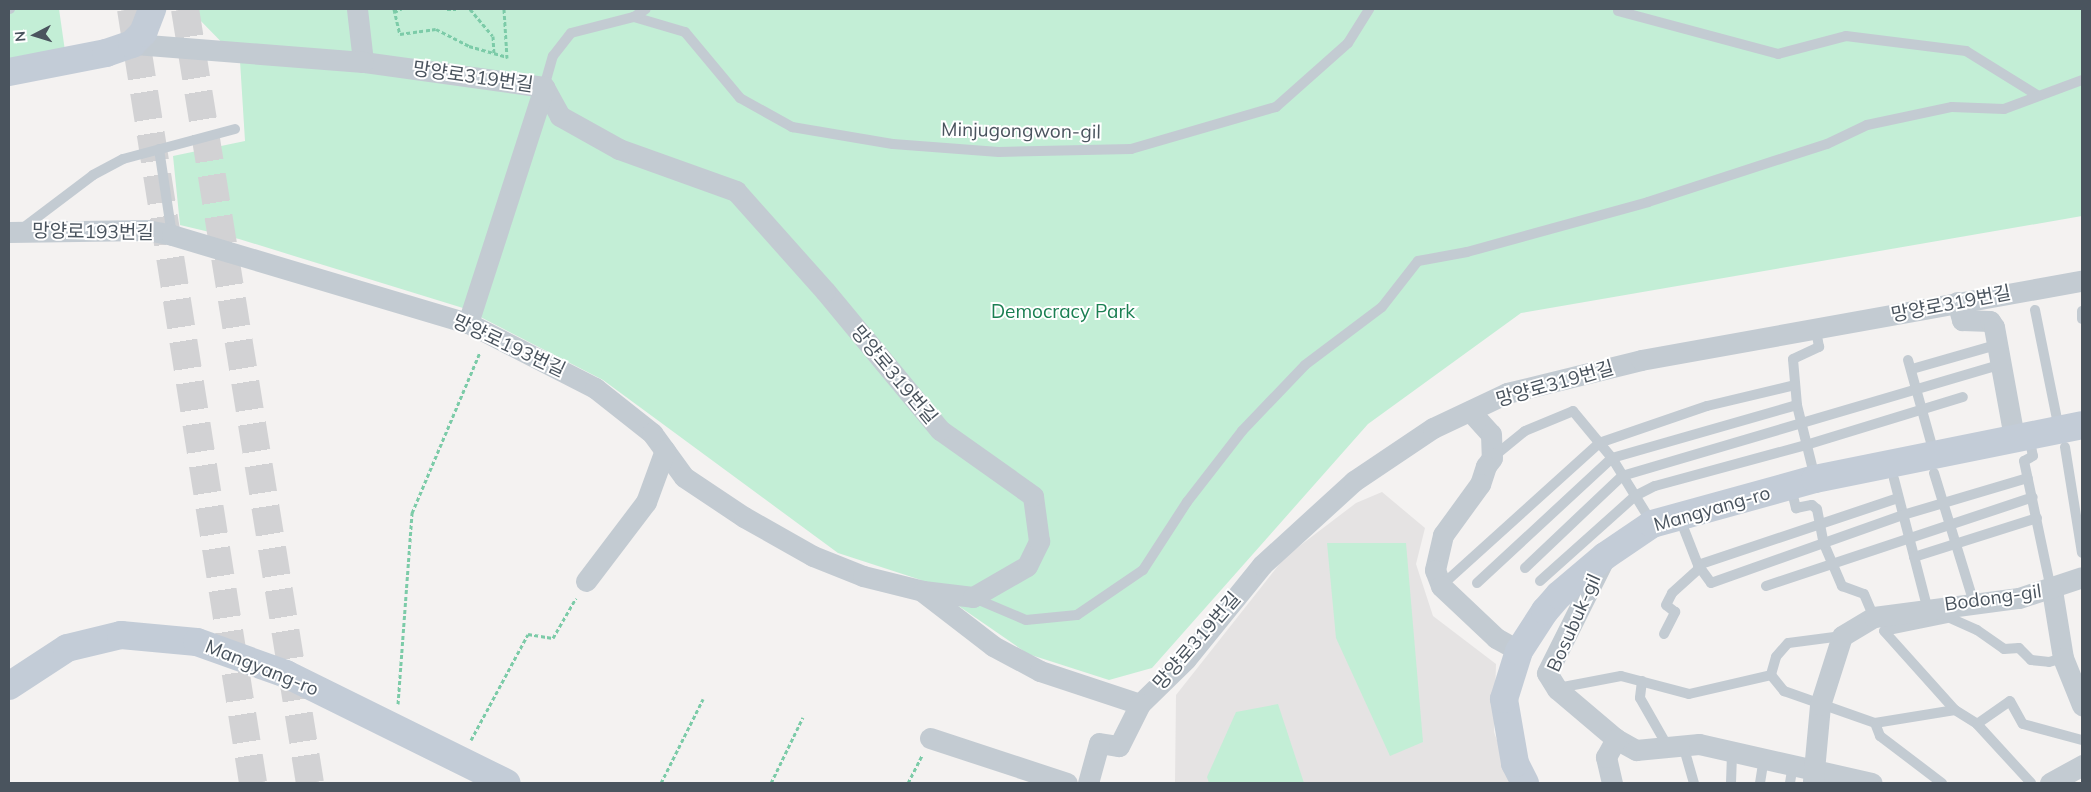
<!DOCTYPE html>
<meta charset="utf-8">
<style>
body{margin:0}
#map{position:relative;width:2091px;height:792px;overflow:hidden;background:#f4f2f1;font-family:Mulish,"Noto Sans KR",sans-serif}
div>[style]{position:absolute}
.education>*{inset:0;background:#e5e3e3}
.green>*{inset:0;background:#c3eed6}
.secondary-tunnel>*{height:28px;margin-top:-14px;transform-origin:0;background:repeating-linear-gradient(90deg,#d2d2d4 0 28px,transparent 0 42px)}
.path>*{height:3px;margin-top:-1.5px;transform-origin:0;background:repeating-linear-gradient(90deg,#7ccba8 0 4px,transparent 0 6.5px)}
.lane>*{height:10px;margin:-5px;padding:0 5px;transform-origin:5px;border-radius:5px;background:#c3cbd2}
.street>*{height:21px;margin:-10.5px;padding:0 10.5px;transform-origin:10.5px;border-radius:10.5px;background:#c3cbd2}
.secondary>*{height:28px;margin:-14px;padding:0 14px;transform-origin:14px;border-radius:14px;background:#c3ccd7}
span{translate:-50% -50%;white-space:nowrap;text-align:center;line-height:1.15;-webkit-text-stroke:4px #fff;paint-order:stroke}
.street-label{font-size:19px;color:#4a545e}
.park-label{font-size:19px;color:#1b7f52}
.frame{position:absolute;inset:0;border:10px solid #4a545e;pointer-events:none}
.north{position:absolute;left:10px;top:10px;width:50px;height:50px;-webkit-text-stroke:4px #fff;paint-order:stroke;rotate:265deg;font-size:14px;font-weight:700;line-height:20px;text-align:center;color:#4a545e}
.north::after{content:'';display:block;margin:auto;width:18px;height:22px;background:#4a545e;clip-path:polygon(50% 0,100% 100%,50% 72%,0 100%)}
</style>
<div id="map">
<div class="education">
<i style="clip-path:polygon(1382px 492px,1425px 528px,1416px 564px,1433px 616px,1496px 664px,1494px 732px,1512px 783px,1175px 783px,1176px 695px,1285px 557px,1356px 503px)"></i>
</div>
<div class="green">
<i style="clip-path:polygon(9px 9px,59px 9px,65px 51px,9px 64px)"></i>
<i style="clip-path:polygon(195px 9px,2082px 9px,2082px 216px,1521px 313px,1368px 424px,1152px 668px,1109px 680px,1028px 654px,921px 580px,838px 553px,603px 380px,463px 308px,239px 239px,180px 225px,173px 156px,245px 141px,240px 61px,195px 15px)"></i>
<i style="clip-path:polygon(1327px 543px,1406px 543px,1423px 742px,1390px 756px,1336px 638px)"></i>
<i style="clip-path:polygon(1278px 704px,1304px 783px,1209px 783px,1207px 777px,1236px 712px)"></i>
</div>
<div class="secondary-tunnel">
<i style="left:131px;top:9px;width:784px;rotate:81.04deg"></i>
<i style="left:185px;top:9px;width:784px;rotate:80.83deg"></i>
</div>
<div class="path">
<i style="left:394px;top:9px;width:26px;rotate:77deg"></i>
<i style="left:400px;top:34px;width:36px;rotate:-8deg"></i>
<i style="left:436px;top:29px;width:37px;rotate:27deg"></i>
<i style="left:469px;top:46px;width:40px;rotate:16deg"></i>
<i style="left:447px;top:9px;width:9px"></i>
<i style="left:470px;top:9px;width:35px;rotate:50deg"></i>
<i style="left:493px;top:36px;width:17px;rotate:87deg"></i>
<i style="left:504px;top:9px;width:49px;rotate:86.5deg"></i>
<i style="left:394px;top:12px;width:8px;rotate:-23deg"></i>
<i style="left:398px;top:704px;width:192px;rotate:-85.8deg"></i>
<i style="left:412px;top:513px;width:175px;rotate:-67.1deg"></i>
<i style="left:471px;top:740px;width:120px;rotate:-61.7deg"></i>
<i style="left:528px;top:634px;width:25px;rotate:9deg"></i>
<i style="left:553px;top:638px;width:46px;rotate:-60.1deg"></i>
<i style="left:661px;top:783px;width:94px;rotate:-63.4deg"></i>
<i style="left:771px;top:783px;width:73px;rotate:-64.1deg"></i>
<i style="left:908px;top:783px;width:31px;rotate:-63deg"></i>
</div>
<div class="lane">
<i style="left:9px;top:9px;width:1px"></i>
<i style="left:1618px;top:11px;width:166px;rotate:15deg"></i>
<i style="left:1778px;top:54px;width:70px;rotate:-14.8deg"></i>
<i style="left:1846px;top:36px;width:121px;rotate:7.1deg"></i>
<i style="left:1966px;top:51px;width:84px;rotate:31.8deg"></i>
<i style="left:634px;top:17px;width:53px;rotate:16.4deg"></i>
<i style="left:685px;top:32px;width:86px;rotate:50.2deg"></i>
<i style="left:740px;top:98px;width:60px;rotate:29.1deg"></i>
<i style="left:792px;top:127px;width:102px;rotate:9.6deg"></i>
<i style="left:893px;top:144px;width:106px;rotate:4.3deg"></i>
<i style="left:999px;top:152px;width:132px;rotate:-1.3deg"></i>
<i style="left:1131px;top:149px;width:151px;rotate:-16.2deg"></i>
<i style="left:1276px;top:107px;width:96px;rotate:-41.6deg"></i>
<i style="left:1348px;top:43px;width:40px;rotate:-58deg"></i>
<i style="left:544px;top:87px;width:32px;rotate:-74deg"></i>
<i style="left:553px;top:56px;width:29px;rotate:-52deg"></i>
<i style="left:571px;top:33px;width:65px;rotate:-14.3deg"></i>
<i style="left:634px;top:17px;width:14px;rotate:-34deg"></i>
<i style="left:159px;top:149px;width:87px;rotate:81.4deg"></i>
<i style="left:23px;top:228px;width:88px;rotate:-37.1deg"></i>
<i style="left:93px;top:175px;width:34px;rotate:-28deg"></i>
<i style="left:123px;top:159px;width:116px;rotate:-15deg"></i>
<i style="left:2035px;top:310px;width:121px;rotate:78.6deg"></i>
<i style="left:2082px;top:311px;width:8px;rotate:90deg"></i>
<i style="left:1908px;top:360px;width:97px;rotate:74.4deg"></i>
<i style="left:1912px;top:369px;width:87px;rotate:-15.9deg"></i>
<i style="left:2029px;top:436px;width:20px;rotate:79deg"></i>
<i style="left:2033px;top:456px;width:10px;rotate:151deg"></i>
<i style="left:2024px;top:461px;width:131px;rotate:78.1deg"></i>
<i style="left:2065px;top:447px;width:107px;rotate:80.9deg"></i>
<i style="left:1493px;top:457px;width:41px;rotate:-39.1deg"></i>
<i style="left:1525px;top:431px;width:52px;rotate:-22.6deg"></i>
<i style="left:1573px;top:411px;width:61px;rotate:50.3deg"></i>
<i style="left:1612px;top:458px;width:76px;rotate:58.4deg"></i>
<i style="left:1934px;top:473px;width:136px;rotate:72.9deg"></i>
<i style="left:1815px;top:478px;width:75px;rotate:-103.9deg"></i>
<i style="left:1797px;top:405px;width:46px;rotate:-95deg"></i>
<i style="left:1793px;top:359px;width:29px;rotate:-25deg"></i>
<i style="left:1819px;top:347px;width:17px;rotate:-100deg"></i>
<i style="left:1894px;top:479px;width:132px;rotate:75.5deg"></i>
<i style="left:1791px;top:488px;width:21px;rotate:76deg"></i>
<i style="left:1796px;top:508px;width:16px;rotate:-11deg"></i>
<i style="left:1812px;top:505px;width:6px;rotate:39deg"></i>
<i style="left:1817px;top:509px;width:36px;rotate:79deg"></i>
<i style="left:1824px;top:544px;width:46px;rotate:66.8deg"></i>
<i style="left:1842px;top:586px;width:23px;rotate:20deg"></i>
<i style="left:1864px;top:594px;width:25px;rotate:67deg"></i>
<i style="left:1680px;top:519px;width:49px;rotate:68.6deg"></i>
<i style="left:1698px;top:565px;width:22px;rotate:54deg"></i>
<i style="left:1711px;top:583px;width:204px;rotate:-19.5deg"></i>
<i style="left:1903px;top:515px;width:130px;rotate:-16.5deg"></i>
<i style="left:1914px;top:557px;width:129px;rotate:-17.6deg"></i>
<i style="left:1698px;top:565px;width:211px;rotate:-18.5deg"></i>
<i style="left:1525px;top:568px;width:134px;rotate:-43.5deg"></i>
<i style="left:1622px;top:476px;width:392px;rotate:-16.4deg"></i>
<i style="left:1540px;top:581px;width:127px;rotate:-41.8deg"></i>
<i style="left:1635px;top:496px;width:22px;rotate:-27deg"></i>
<i style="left:1655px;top:486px;width:156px;rotate:-15.2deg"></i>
<i style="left:1806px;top:445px;width:164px;rotate:-17deg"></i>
<i style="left:1477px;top:583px;width:184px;rotate:-42.8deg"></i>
<i style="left:1612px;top:458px;width:192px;rotate:-16deg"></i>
<i style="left:1441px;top:586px;width:213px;rotate:-42.1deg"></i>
<i style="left:1599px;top:443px;width:114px;rotate:-18.9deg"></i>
<i style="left:1707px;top:406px;width:90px;rotate:-13.4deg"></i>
<i style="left:1766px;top:586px;width:281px;rotate:-18.4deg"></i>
<i style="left:974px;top:598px;width:56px;rotate:22.9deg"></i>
<i style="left:1026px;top:620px;width:51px;rotate:-5.6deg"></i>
<i style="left:1077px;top:615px;width:80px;rotate:-34.3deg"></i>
<i style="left:1143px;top:570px;width:81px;rotate:-57.1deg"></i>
<i style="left:1187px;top:502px;width:90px;rotate:-52.2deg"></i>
<i style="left:1242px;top:431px;width:91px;rotate:-46.3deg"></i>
<i style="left:1305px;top:365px;width:96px;rotate:-37deg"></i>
<i style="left:1382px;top:307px;width:58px;rotate:-52deg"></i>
<i style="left:1418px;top:261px;width:50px;rotate:-10.4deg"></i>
<i style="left:1467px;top:252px;width:188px;rotate:-15.4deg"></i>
<i style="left:1648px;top:202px;width:188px;rotate:-18deg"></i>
<i style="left:1827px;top:144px;width:44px;rotate:-25.4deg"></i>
<i style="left:1867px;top:125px;width:87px;rotate:-12deg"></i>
<i style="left:1952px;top:107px;width:52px;rotate:2.2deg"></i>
<i style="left:2004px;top:109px;width:83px;rotate:-20.4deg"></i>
<i style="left:1941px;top:614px;width:39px;rotate:24deg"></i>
<i style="left:1977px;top:630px;width:33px;rotate:35deg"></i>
<i style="left:2004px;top:649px;width:15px;rotate:-4deg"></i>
<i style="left:2019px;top:648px;width:17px;rotate:45deg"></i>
<i style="left:2031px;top:660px;width:18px;rotate:6deg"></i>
<i style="left:2049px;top:662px;width:15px;rotate:-16deg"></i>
<i style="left:1947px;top:618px;width:64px;rotate:168.3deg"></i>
<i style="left:1884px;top:631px;width:106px;rotate:48.1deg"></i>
<i style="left:1664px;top:634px;width:25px;rotate:-63deg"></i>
<i style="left:1675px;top:612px;width:11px;rotate:-142deg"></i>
<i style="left:1666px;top:605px;width:13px;rotate:-63deg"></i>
<i style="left:1672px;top:593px;width:38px;rotate:-42deg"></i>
<i style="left:1842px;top:636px;width:54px;rotate:172.6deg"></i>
<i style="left:1788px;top:643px;width:18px;rotate:131deg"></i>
<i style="left:1776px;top:657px;width:19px;rotate:106deg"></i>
<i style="left:1771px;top:675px;width:21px;rotate:51deg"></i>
<i style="left:1784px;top:691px;width:96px;rotate:19.4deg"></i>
<i style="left:1875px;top:723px;width:81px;rotate:-9.2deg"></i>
<i style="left:1955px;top:710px;width:26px;rotate:32deg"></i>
<i style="left:1977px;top:724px;width:80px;rotate:47.5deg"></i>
<i style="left:1642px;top:681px;width:17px;rotate:97deg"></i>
<i style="left:1640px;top:698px;width:56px;rotate:60.3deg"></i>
<i style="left:1558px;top:688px;width:64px;rotate:-10.8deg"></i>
<i style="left:1621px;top:676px;width:70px;rotate:14.8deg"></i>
<i style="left:1689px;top:694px;width:84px;rotate:-13deg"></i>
<i style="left:1875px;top:723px;width:14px;rotate:69deg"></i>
<i style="left:1880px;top:736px;width:78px;rotate:37.2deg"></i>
<i style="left:1977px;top:724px;width:40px;rotate:-34.9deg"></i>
<i style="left:2010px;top:701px;width:26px;rotate:61deg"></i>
<i style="left:2023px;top:724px;width:61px;rotate:15.2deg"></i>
<i style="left:1683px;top:745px;width:40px;rotate:74deg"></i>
<i style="left:1731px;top:783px;width:32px;rotate:-88deg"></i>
<i style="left:1760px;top:783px;width:25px;rotate:-81deg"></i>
<i style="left:1790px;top:783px;width:19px;rotate:-81deg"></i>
</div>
<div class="street">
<i style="left:357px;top:9px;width:53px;rotate:83.5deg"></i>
<i style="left:9px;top:232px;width:138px;rotate:-0.8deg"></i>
<i style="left:147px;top:230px;width:25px;rotate:11deg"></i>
<i style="left:172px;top:235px;width:309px;rotate:16.6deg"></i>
<i style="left:468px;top:323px;width:143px;rotate:27.1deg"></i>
<i style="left:595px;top:388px;width:73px;rotate:38.3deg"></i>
<i style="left:652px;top:433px;width:54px;rotate:54deg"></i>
<i style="left:684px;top:477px;width:72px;rotate:33.7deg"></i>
<i style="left:744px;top:517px;width:79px;rotate:29.5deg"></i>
<i style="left:813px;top:556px;width:54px;rotate:21.8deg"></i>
<i style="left:863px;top:576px;width:62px;rotate:14deg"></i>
<i style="left:923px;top:591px;width:50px;rotate:6.8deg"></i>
<i style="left:973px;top:597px;width:62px;rotate:-29.9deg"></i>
<i style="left:1027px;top:566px;width:28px;rotate:-64deg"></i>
<i style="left:1039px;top:541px;width:45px;rotate:-97.6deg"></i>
<i style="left:1033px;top:496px;width:114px;rotate:-144.6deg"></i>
<i style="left:940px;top:430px;width:180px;rotate:-129.6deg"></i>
<i style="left:825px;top:291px;width:134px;rotate:-131.7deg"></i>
<i style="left:736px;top:191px;width:124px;rotate:-160.3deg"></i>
<i style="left:619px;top:149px;width:68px;rotate:-150.8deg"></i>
<i style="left:560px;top:116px;width:33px;rotate:-119deg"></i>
<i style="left:544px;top:87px;width:183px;rotate:-172.1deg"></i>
<i style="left:363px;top:62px;width:232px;rotate:-175.5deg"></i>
<i style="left:1957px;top:302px;width:19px;rotate:74deg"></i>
<i style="left:1962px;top:320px;width:28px;rotate:2deg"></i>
<i style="left:1990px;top:321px;width:7px;rotate:56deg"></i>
<i style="left:1994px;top:327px;width:112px;rotate:79.7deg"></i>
<i style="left:468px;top:323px;width:248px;rotate:-72.1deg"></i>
<i style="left:1470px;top:411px;width:31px;rotate:48deg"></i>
<i style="left:1491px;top:434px;width:24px;rotate:88deg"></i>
<i style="left:1492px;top:458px;width:10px;rotate:127deg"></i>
<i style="left:1486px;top:466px;width:19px;rotate:108deg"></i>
<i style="left:1480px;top:484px;width:63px;rotate:126deg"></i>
<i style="left:1443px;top:535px;width:36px;rotate:103deg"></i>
<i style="left:1435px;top:570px;width:17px;rotate:69deg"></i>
<i style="left:1441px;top:586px;width:76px;rotate:43.4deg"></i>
<i style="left:1496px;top:638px;width:26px;rotate:29deg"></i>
<i style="left:1602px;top:563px;width:123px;rotate:116.6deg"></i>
<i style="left:1547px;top:673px;width:19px;rotate:58deg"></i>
<i style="left:1557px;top:689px;width:77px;rotate:40.3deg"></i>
<i style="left:1616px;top:739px;width:23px;rotate:29deg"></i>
<i style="left:1636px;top:750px;width:63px;rotate:-5.4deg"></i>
<i style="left:1699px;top:744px;width:177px;rotate:12.7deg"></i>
<i style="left:586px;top:581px;width:99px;rotate:-52.8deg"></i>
<i style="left:646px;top:502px;width:55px;rotate:-69.9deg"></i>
<i style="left:2052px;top:590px;width:69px;rotate:80.8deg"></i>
<i style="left:2063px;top:658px;width:51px;rotate:68deg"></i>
<i style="left:923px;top:592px;width:88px;rotate:37.6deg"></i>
<i style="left:993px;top:646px;width:53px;rotate:28deg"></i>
<i style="left:1040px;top:671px;width:105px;rotate:18.3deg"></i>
<i style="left:1140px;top:704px;width:64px;rotate:-44.4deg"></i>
<i style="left:1186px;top:659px;width:121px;rotate:-51deg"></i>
<i style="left:1262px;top:565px;width:125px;rotate:-42.4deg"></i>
<i style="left:1354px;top:481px;width:95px;rotate:-33.9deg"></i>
<i style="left:1433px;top:428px;width:82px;rotate:-25.3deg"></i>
<i style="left:1507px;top:393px;width:138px;rotate:-13.8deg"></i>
<i style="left:1641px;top:360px;width:448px;rotate:-10.2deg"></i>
<i style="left:930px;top:738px;width:144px;rotate:18.2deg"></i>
<i style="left:1813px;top:781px;width:76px;rotate:-84.7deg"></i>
<i style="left:1820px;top:705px;width:72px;rotate:-72.3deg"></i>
<i style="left:1842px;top:636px;width:37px;rotate:-31deg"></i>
<i style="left:1874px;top:617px;width:146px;rotate:-7.5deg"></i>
<i style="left:2019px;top:598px;width:66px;rotate:-18.4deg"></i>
<i style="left:1088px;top:783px;width:41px;rotate:-74.6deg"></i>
<i style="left:1099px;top:743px;width:20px;rotate:9deg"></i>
<i style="left:1119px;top:746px;width:47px;rotate:-63.4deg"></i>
<i style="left:1612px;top:783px;width:27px;rotate:-103deg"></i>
<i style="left:1606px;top:757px;width:21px;rotate:-61deg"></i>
<i style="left:2050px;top:783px;width:37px;rotate:-29deg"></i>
</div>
<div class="secondary">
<i style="left:9px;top:72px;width:99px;rotate:-11.1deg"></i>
<i style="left:106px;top:53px;width:28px;rotate:-19deg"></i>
<i style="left:132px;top:44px;width:16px;rotate:-45deg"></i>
<i style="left:143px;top:33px;width:26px;rotate:-69deg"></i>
<i style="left:9px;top:686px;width:69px;rotate:-33.2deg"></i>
<i style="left:67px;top:648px;width:56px;rotate:-13.5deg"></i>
<i style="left:121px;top:635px;width:76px;rotate:5.3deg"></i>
<i style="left:197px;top:642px;width:95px;rotate:19.8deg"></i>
<i style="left:286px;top:674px;width:246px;rotate:26.3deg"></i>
<i style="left:1525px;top:783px;width:22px;rotate:-117deg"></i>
<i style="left:1515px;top:763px;width:65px;rotate:-99.8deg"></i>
<i style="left:1504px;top:699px;width:50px;rotate:-72.6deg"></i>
<i style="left:1519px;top:651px;width:48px;rotate:-57deg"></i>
<i style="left:1545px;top:611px;width:21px;rotate:-49deg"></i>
<i style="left:1559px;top:595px;width:60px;rotate:-40.3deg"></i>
<i style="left:1605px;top:556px;width:57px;rotate:-34.2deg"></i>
<i style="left:1652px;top:524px;width:169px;rotate:-15.4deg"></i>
<i style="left:1815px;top:479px;width:272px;rotate:-11.4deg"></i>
</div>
<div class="street-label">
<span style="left:473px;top:77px;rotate:8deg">망양로319번길</span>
<span style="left:1021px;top:131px;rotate:1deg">Minjugongwon-gil</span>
<span style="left:93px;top:232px;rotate:1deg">망양로193번길</span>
<span style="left:1951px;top:304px;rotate:-11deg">망양로319번길</span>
<span style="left:509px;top:346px;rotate:25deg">망양로193번길</span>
<span style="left:894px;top:375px;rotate:50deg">망양로319번길</span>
<span style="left:1555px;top:384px;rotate:-16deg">망양로319번길</span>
<span style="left:1712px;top:509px;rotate:-16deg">Mangyang-ro</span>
<span style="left:1993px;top:598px;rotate:-8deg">Bodong-gil</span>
<span style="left:1574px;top:623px;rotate:-66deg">Bosubuk-gil</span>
<span style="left:1197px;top:641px;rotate:-49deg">망양로319번길</span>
<span style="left:262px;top:668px;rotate:22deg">Mangyang-ro</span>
</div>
<div class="park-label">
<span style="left:1063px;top:312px">Democracy Park</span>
</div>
<div class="frame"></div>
<div class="north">N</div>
</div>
